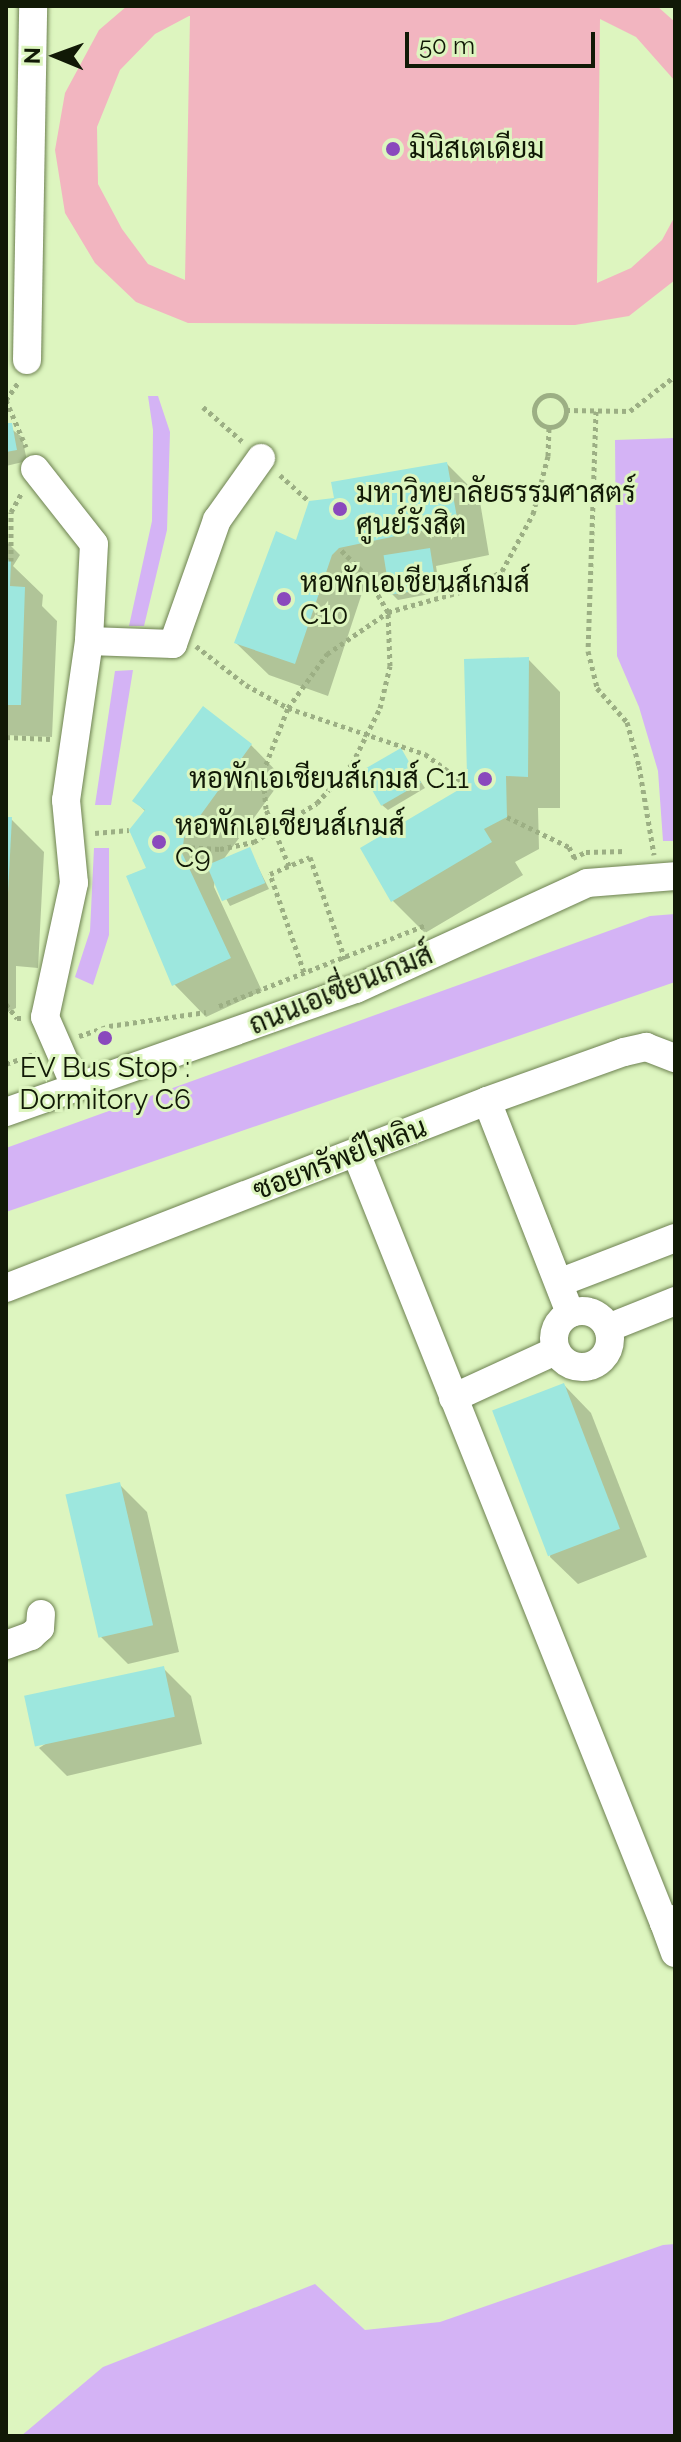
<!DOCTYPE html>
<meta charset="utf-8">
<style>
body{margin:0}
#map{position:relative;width:681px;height:2442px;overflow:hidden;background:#ddf5bf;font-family:Raleway,Sarabun,sans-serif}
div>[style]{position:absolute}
.green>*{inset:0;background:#f2b5c0}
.water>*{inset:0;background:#d4b3f5}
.shadow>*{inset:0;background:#0003}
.building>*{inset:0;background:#9de7de;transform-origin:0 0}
.path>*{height:5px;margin-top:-2.5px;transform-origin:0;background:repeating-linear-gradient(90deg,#9caf84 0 4px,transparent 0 8px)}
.path>.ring{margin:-2.5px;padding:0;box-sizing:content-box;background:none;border:5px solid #9caf84;border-radius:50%}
.roads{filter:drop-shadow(0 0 2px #6d8151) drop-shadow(0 0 2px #6d8151)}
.minor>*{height:28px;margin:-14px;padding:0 14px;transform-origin:14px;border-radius:14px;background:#fff}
.minor>.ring{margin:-14px;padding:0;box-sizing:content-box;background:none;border:28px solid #fff;border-radius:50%}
.dots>*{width:22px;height:22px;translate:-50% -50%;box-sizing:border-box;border:4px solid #ddf5bf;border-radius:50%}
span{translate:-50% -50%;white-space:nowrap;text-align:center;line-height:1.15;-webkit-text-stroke:6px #ddf5bf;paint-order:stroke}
.poi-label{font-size:28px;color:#111906}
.left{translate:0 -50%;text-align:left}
.right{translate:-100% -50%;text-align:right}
.street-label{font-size:28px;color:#111906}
.frame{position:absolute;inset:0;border:8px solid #111906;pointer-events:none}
.north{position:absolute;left:16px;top:16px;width:80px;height:80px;-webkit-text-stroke:6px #ddf5bf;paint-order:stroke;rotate:271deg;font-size:22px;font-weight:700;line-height:32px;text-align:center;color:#111906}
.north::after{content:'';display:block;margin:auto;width:28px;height:36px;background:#111906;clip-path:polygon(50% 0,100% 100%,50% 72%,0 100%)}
.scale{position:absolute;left:405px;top:32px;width:190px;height:36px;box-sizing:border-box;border:4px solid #111906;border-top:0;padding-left:10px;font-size:24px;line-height:28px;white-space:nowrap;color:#111906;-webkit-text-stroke:6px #ddf5bf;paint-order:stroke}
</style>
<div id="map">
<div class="green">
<i style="clip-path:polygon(evenodd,127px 6px,657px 6px,675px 22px,675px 81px,636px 37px,600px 19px,597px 283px,631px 268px,662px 240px,675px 216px,675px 280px,629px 316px,575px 325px,188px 323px,136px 302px,95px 263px,65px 213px,55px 150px,65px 93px,99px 30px,127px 6px,189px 16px,190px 16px,185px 280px,148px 264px,122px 229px,98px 184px,97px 127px,120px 70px,155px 34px,189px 16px)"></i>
</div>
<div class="water">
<i style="clip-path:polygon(148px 396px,158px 396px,170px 432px,167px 530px,144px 626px,129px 626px,152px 521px,153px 430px)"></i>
<i style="clip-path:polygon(675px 438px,675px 841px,663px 841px,658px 771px,639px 707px,617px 656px,615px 440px)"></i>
<i style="clip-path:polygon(133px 670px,111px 805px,95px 805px,115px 671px)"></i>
<i style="clip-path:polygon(94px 848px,109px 848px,109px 935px,93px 985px,75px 977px,90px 931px)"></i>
<i style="clip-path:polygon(675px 914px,675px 982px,6px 1212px,6px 1148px,650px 916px)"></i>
<i style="clip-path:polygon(675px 2244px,675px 2436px,21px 2436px,103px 2367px,315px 2284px,365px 2330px,440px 2322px,663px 2245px)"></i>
</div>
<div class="shadow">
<i style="clip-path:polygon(6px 425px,22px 437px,27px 461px,6px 466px)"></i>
<i style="clip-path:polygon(447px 464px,479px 496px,489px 555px,436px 566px,440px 592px,398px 600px,392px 594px,389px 576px,372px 580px,364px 587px,328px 696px,269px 675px,236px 643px,297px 543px,336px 499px)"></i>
<i style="clip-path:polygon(6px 541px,20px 555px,13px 566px,43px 595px,42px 606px,57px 621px,52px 737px,6px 735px)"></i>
<i style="clip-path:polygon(528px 659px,560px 692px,560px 808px,538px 808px,539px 849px,515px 862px,523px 875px,425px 933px,392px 900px,461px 790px)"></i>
<i style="clip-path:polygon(251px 745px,283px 778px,223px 860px,249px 849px,269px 889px,230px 906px,215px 878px,214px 887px,262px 991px,206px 1017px,174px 984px,149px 869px,146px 812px,135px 801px)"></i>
<i style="clip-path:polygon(400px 750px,425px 788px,388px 810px,382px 805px)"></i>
<i style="clip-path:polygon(6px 819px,11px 819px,44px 852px,38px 968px,16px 966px,16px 1008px,6px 1013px)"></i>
<i style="clip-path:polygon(564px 1385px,591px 1413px,647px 1557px,578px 1584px,550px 1557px)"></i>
<i style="clip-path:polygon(119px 1484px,147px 1512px,179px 1652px,128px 1664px,101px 1637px)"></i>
<i style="clip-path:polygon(163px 1668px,191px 1696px,202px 1744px,67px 1776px,39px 1748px)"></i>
</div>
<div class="building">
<i style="clip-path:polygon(6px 423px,12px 423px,17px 450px,6px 452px)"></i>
<i style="clip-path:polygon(447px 462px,458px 523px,339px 548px,332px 555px,295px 664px,234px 643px,276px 531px,296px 540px,309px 501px,334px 498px,331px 482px)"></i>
<i style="left:430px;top:548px;width:40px;height:47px;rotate:81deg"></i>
<i style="clip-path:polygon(6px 558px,11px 561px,10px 586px,25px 587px,21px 705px,6px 705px)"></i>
<i style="clip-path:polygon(529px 657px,528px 777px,506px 776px,507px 817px,484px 829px,492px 842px,391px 902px,360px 848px,460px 789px,467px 775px,464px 659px)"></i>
<i style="clip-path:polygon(203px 706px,252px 744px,184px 838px,182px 853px,231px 958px,172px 986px,126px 876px,146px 868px,129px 830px,145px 810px,132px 801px)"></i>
<i style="left:401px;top:748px;width:40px;height:46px;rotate:60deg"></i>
<i style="clip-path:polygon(6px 817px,12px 817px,8px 893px,6px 893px)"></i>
<i style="left:250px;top:847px;width:39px;height:47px;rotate:67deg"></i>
<i style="left:564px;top:1383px;width:156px;height:77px;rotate:69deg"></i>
<i style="left:120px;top:1482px;width:147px;height:56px;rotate:77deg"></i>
<i style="left:164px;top:1666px;width:52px;height:143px;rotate:78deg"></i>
</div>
<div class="path">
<i class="ring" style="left:534px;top:395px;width:27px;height:27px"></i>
<i style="left:6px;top:400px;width:21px;rotate:-55deg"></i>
<i style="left:6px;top:400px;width:51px;rotate:66.9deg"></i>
<i style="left:203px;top:407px;width:53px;rotate:41.2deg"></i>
<i style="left:566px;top:410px;width:64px;rotate:0.9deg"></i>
<i style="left:630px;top:411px;width:57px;rotate:-37.9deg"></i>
<i style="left:596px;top:411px;width:240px;rotate:91.9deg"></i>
<i style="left:588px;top:651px;width:38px;rotate:76deg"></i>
<i style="left:597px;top:688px;width:45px;rotate:48.6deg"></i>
<i style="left:627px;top:722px;width:46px;rotate:74.7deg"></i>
<i style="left:639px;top:766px;width:90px;rotate:80.4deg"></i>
<i style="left:280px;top:475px;width:39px;rotate:42deg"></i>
<i style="left:11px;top:561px;width:49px;rotate:-90deg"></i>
<i style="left:11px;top:512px;width:23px;rotate:-61deg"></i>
<i style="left:196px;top:646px;width:63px;rotate:38deg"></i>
<i style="left:246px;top:685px;width:48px;rotate:28.7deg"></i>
<i style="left:288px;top:708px;width:145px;rotate:18.6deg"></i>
<i style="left:425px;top:754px;width:47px;rotate:36.4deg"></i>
<i style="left:6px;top:737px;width:44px;rotate:2.6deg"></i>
<i style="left:507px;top:817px;width:69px;rotate:25.8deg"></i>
<i style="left:569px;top:847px;width:13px;rotate:63deg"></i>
<i style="left:95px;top:833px;width:34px;rotate:-5deg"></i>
<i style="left:183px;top:847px;width:37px;rotate:3deg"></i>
<i style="left:220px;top:849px;width:35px;rotate:-12deg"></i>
<i style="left:254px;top:842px;width:74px;rotate:-31.8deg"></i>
<i style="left:317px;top:803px;width:52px;rotate:-48.1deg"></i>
<i style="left:352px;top:764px;width:63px;rotate:-63.4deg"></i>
<i style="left:380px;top:708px;width:43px;rotate:-76.6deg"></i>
<i style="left:390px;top:666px;width:54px;rotate:-92.1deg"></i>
<i style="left:388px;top:612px;width:42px;rotate:-120.3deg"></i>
<i style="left:367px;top:576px;width:40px;rotate:-135deg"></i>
<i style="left:573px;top:858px;width:14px;rotate:-25deg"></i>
<i style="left:586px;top:852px;width:40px;rotate:-1.4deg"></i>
<i style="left:289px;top:866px;width:61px;rotate:-112deg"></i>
<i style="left:266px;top:809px;width:37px;rotate:-95deg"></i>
<i style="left:263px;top:772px;width:69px;rotate:-68.7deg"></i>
<i style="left:288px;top:708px;width:67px;rotate:-54.2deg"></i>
<i style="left:327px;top:654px;width:74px;rotate:-34.5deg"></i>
<i style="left:388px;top:612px;width:89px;rotate:-15.6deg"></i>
<i style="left:474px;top:588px;width:33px;rotate:-31deg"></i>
<i style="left:502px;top:571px;width:65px;rotate:-61.5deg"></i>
<i style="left:533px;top:514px;width:60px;rotate:-75.5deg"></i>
<i style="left:548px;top:456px;width:29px;rotate:-88deg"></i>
<i style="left:304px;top:972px;width:104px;rotate:-109.1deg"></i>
<i style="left:270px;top:874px;width:43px;rotate:-23deg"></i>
<i style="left:310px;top:857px;width:108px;rotate:71.1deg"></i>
<i style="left:6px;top:1004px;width:18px;rotate:52deg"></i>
<i style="left:17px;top:1018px;width:5px"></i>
<i style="left:219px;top:1006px;width:222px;rotate:-21.4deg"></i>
<i style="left:79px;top:1036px;width:32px;rotate:-18deg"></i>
<i style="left:109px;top:1026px;width:98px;rotate:-8.2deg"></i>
<i style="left:6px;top:1064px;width:32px;rotate:-20deg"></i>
</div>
<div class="roads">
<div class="minor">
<i style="left:27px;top:360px;width:354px;rotate:-89deg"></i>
<i style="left:35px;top:469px;width:95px;rotate:51.8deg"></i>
<i style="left:94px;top:544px;width:97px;rotate:93deg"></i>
<i style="left:89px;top:641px;width:161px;rotate:98.2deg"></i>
<i style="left:66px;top:800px;width:83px;rotate:84.5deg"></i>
<i style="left:74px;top:883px;width:137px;rotate:102.2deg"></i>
<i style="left:45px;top:1017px;width:77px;rotate:66.4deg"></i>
<i style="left:89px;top:641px;width:84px;rotate:2deg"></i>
<i style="left:173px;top:644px;width:132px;rotate:-70.5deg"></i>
<i style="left:217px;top:520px;width:76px;rotate:-54.6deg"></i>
<i style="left:487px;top:1101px;width:228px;rotate:68.6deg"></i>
<i style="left:6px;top:1112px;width:371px;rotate:-19.4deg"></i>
<i style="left:356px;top:989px;width:254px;rotate:-24.6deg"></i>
<i style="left:587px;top:883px;width:88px;rotate:-4.5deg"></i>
<i style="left:356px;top:1153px;width:829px;rotate:68.2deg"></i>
<i style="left:664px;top:1923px;width:12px;rotate:-20deg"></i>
<i style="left:561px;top:1282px;width:122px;rotate:-21.1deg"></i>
<i style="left:6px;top:1288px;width:516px;rotate:-21.24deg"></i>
<i style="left:487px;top:1101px;width:145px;rotate:-19.7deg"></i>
<i style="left:624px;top:1052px;width:23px;rotate:-13deg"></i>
<i style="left:646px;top:1047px;width:31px;rotate:21deg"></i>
<i class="ring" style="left:554px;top:1311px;width:28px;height:28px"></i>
<i style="left:608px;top:1328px;width:72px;rotate:-21.9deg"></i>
<i style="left:453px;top:1398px;width:112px;rotate:-24.7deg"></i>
<i style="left:6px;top:1645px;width:27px;rotate:-20deg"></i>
<i style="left:31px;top:1636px;width:12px;rotate:-42deg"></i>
<i style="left:40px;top:1628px;width:14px;rotate:-86deg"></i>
<i style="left:664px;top:1923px;width:32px;rotate:70deg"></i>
</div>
</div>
<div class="dots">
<i style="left:393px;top:149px;background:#8a49bd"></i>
<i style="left:340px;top:509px;background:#8a49bd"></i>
<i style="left:284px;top:599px;background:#8a49bd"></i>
<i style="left:485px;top:779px;background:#8a49bd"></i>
<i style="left:159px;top:842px;background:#8a49bd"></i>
<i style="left:105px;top:1038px;background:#8a49bd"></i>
</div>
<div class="poi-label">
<span class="left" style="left:409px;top:149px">มินิสเตเดียม</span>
<span class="left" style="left:356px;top:509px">มหาวิทยาลัยธรรมศาสตร์<br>ศูนย์รังสิต</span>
<span class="left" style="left:300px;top:599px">หอพักเอเชียนส์เกมส์<br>C10</span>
<span class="right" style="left:469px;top:779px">หอพักเอเชียนส์เกมส์ C11</span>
<span class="left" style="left:175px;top:842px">หอพักเอเชียนส์เกมส์<br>C9</span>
<span style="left:105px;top:1084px">EV Bus Stop :<br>Dormitory C6</span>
</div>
<div class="street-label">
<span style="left:341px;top:990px;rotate:-22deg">ถนนเอเซี่ยนเกมส์</span>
<span style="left:340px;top:1159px;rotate:-21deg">ซอยทรัพย์ไพลิน</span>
</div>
<div class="frame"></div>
<div class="north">N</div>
<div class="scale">50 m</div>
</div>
